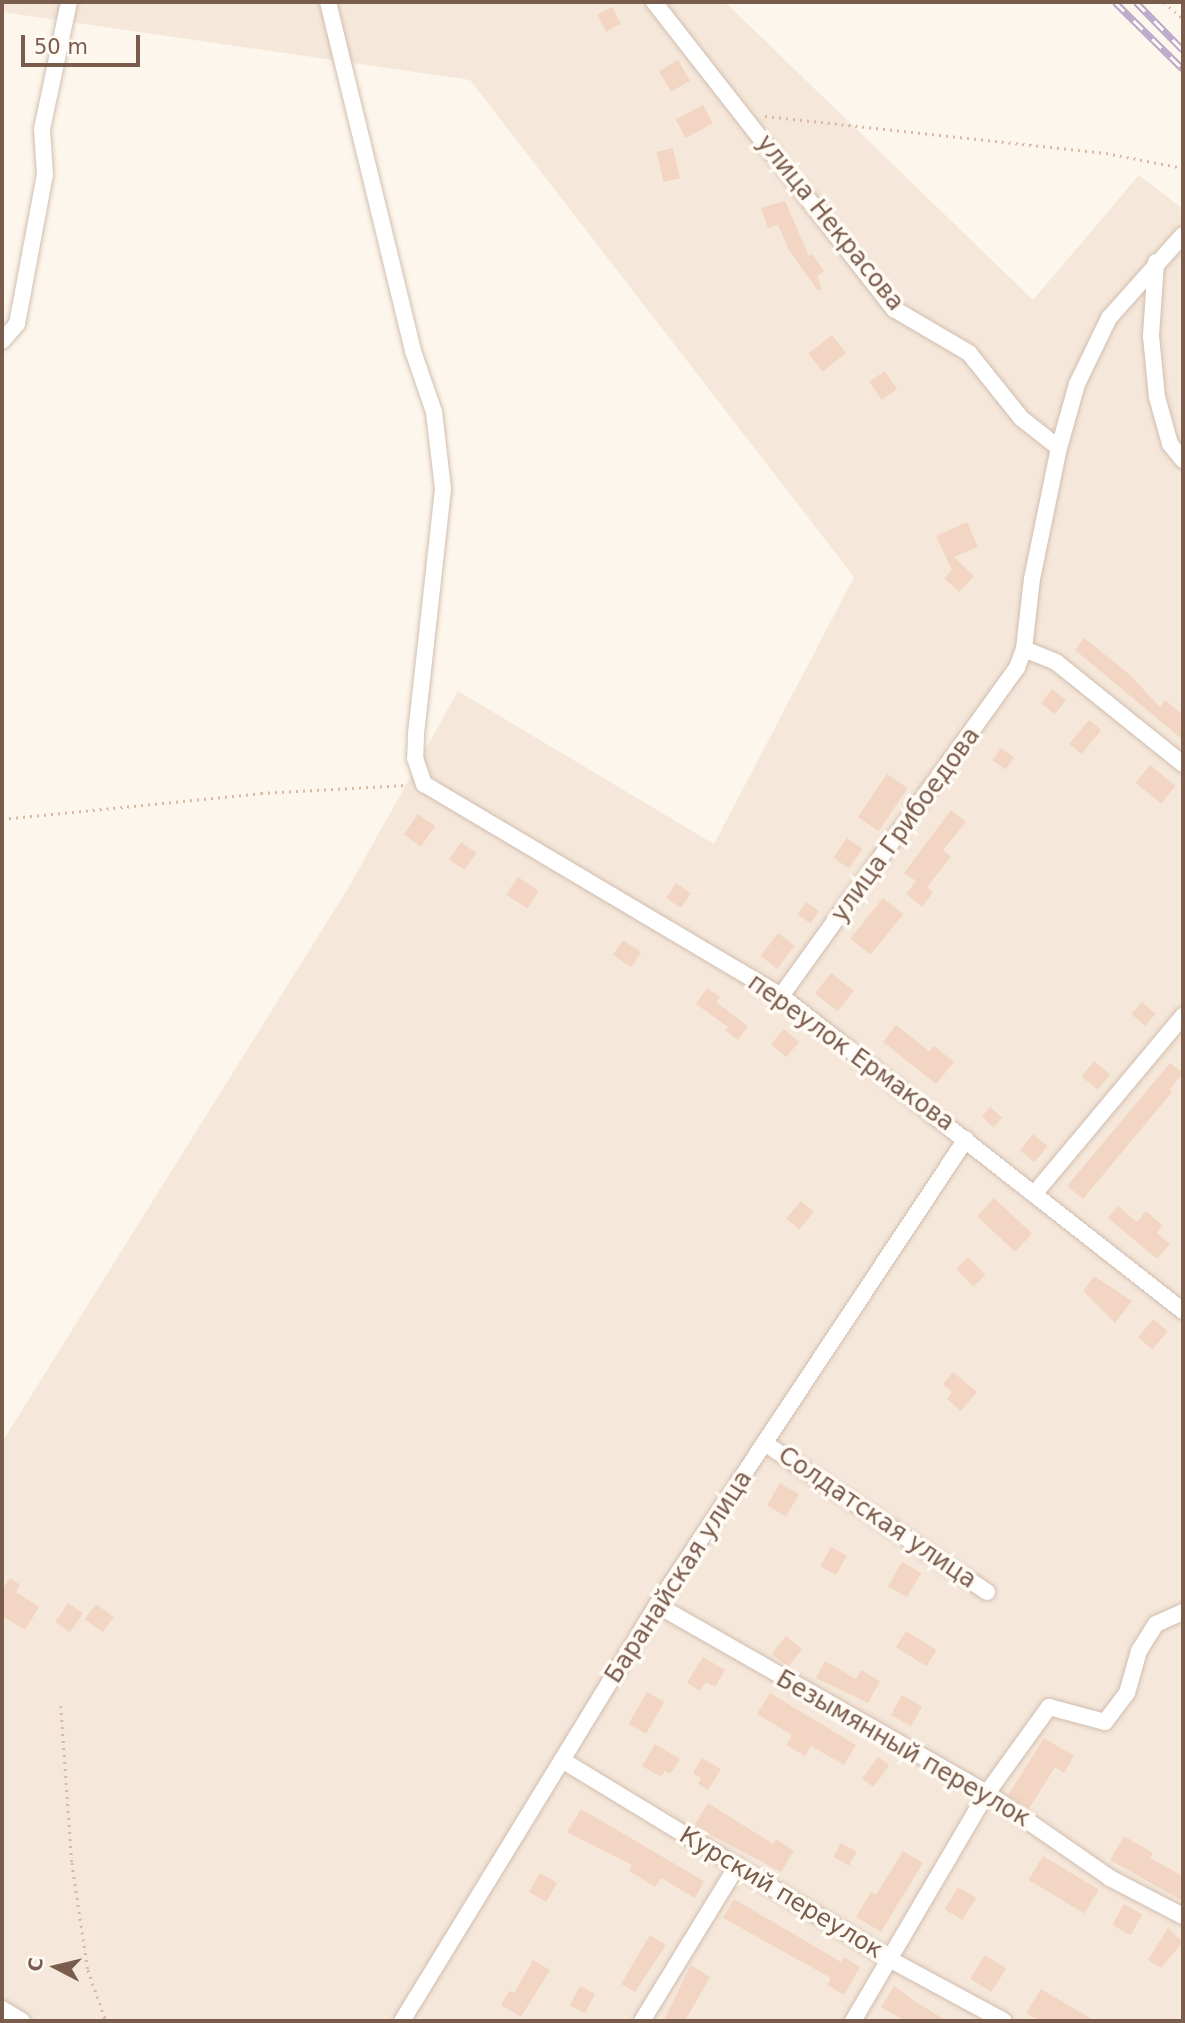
<!DOCTYPE html>
<meta charset="utf-8">
<style>
body{margin:0}
#map{position:relative;width:1185px;height:2023px;overflow:hidden;background:#fdf6ec;font-family:"DejaVu Sans",sans-serif}
div>[style]{position:absolute}
.residential>*{inset:0;background:#f5e8da}
.building>*{inset:0;background:#f3d5c3;transform-origin:0 0}
.path>*{height:2.5px;margin-top:-1.25px;transform-origin:0;background:repeating-linear-gradient(90deg,#d9b8a5 0 2px,transparent 0 7px)}
.roads{filter:drop-shadow(0 0 2px #d1beb0) drop-shadow(0 0 2px #d1beb0)}
.minor>*{height:16px;margin:-8px;padding:0 8px;transform-origin:8px;border-radius:8px;background:#fff}
.rail>*{height:7px;margin-top:-3.5px;transform-origin:0;background:repeating-linear-gradient(90deg,#fffaf3 0 13px,#b9a8c9 0 26px);box-sizing:border-box;border-block:2px solid #b9a8c9}
span{translate:-50% -50%;white-space:nowrap;text-align:center;line-height:1.15;-webkit-text-stroke:7px #fffaf3;paint-order:stroke}
.street-label{font-size:24px;color:#7a5c4d}
.frame{position:absolute;inset:0;border:4px solid #7a5c4d;pointer-events:none}
.north{position:absolute;left:21px;top:1932px;width:70px;height:70px;-webkit-text-stroke:5px #fffaf3;paint-order:stroke;rotate:277deg;font-size:19px;font-weight:700;line-height:28px;text-align:center;color:#7a5c4d}
.north::after{content:'';display:block;margin:auto;width:24px;height:32px;background:#7a5c4d;clip-path:polygon(50% 0,100% 100%,50% 72%,0 100%)}
.scale{position:absolute;left:21px;top:35px;width:119px;height:32px;box-sizing:border-box;border:4px solid #7a5c4d;border-top:0;padding-left:9px;font-size:21px;line-height:24px;white-space:nowrap;color:#7a5c4d;-webkit-text-stroke:5px #fffaf3;paint-order:stroke}
</style>
<div id="map">
<div class="residential">
<i style="clip-path:polygon(2px 2px,725px 2px,1033px 300px,1139px 175px,1183px 209px,1183px 2021px,2px 2021px,2px 1442px,350px 885px,458px 691px,714px 844px,854px 577px,470px 80px,2px 12px)"></i>
</div>
<div class="building">
<i style="left:612px;top:7px;width:19px;height:17px;rotate:62deg"></i>
<i style="left:678px;top:60px;width:24px;height:22px;rotate:60deg"></i>
<i style="left:703px;top:105px;width:21px;height:31px;rotate:62deg"></i>
<i style="left:673px;top:148px;width:31px;height:17px;rotate:77deg"></i>
<i style="clip-path:polygon(785px 201px,809px 256px,812px 254px,824px 271px,817px 276px,822px 289px,818px 291px,789px 250px,778px 225px,768px 228px,761px 208px)"></i>
<i style="left:832px;top:335px;width:23px;height:30px;rotate:52deg"></i>
<i style="left:885px;top:371px;width:22px;height:19px;rotate:56deg"></i>
<i style="clip-path:polygon(967px 522px,978px 547px,954px 557px,974px 576px,959px 592px,944px 578px,952px 570px,936px 536px)"></i>
<i style="clip-path:polygon(1084px 638px,1129px 674px,1160px 707px,1165px 700px,1183px 715px,1183px 740px,1075px 650px)"></i>
<i style="left:1052px;top:689px;width:18px;height:18px;rotate:38deg"></i>
<i style="left:1089px;top:720px;width:16px;height:31px;rotate:40deg"></i>
<i style="left:1001px;top:748px;width:16px;height:15px;rotate:35deg"></i>
<i style="left:1150px;top:765px;width:33px;height:23px;rotate:39deg"></i>
<i style="left:887px;top:774px;width:25px;height:52px;rotate:34deg"></i>
<i style="clip-path:polygon(951px 810px,966px 822px,943px 850px,951px 857px,927px 887px,933px 892px,922px 907px,906px 894px,916px 881px,904px 873px)"></i>
<i style="left:418px;top:814px;width:21px;height:25px;rotate:35deg"></i>
<i style="left:847px;top:838px;width:19px;height:24px;rotate:35deg"></i>
<i style="left:461px;top:842px;width:19px;height:21px;rotate:35deg"></i>
<i style="left:518px;top:877px;width:25px;height:21px;rotate:34deg"></i>
<i style="left:676px;top:883px;width:18px;height:18px;rotate:34deg"></i>
<i style="left:883px;top:898px;width:26px;height:52px;rotate:39deg"></i>
<i style="left:806px;top:902px;width:16px;height:15px;rotate:35deg"></i>
<i style="left:778px;top:933px;width:21px;height:29px;rotate:37deg"></i>
<i style="left:623px;top:940px;width:22px;height:18px;rotate:34deg"></i>
<i style="left:831px;top:973px;width:29px;height:26px;rotate:38deg"></i>
<i style="clip-path:polygon(707px 988px,720px 997px,716px 1002px,748px 1026px,738px 1040px,725px 1030px,728px 1027px,696px 1004px)"></i>
<i style="left:1142px;top:1002px;width:18px;height:16px;rotate:41deg"></i>
<i style="clip-path:polygon(896px 1025px,929px 1051px,934px 1046px,954px 1062px,936px 1084px,883px 1042px)"></i>
<i style="left:784px;top:1029px;width:20px;height:20px;rotate:41deg"></i>
<i style="left:1094px;top:1061px;width:21px;height:20px;rotate:39deg"></i>
<i style="clip-path:polygon(1170px 1063px,1183px 1073px,1169px 1090px,1172px 1092px,1083px 1199px,1067px 1186px)"></i>
<i style="left:990px;top:1107px;width:16px;height:13px;rotate:40deg"></i>
<i style="left:1033px;top:1134px;width:19px;height:21px;rotate:39deg"></i>
<i style="left:994px;top:1198px;width:52px;height:25px;rotate:43deg"></i>
<i style="left:801px;top:1201px;width:17px;height:23px;rotate:40deg"></i>
<i style="clip-path:polygon(1118px 1206px,1137px 1222px,1146px 1211px,1163px 1226px,1157px 1233px,1170px 1244px,1157px 1259px,1108px 1218px)"></i>
<i style="left:968px;top:1257px;width:25px;height:17px;rotate:45deg"></i>
<i style="clip-path:polygon(1094px 1276px,1132px 1301px,1115px 1323px,1083px 1291px)"></i>
<i style="left:1153px;top:1319px;width:19px;height:24px;rotate:39deg"></i>
<i style="clip-path:polygon(953px 1372px,977px 1392px,961px 1411px,947px 1399px,952px 1392px,943px 1384px)"></i>
<i style="left:780px;top:1483px;width:22px;height:26px;rotate:30deg"></i>
<i style="left:831px;top:1547px;width:18px;height:22px;rotate:29deg"></i>
<i style="left:902px;top:1562px;width:22px;height:28px;rotate:30deg"></i>
<i style="clip-path:polygon(10px 1578px,20px 1585px,16px 1592px,39px 1607px,25px 1630px,2px 1616px,2px 1584px,5px 1586px)"></i>
<i style="left:68px;top:1603px;width:18px;height:23px;rotate:34deg"></i>
<i style="left:96px;top:1604px;width:22px;height:19px;rotate:36deg"></i>
<i style="left:906px;top:1631px;width:36px;height:19px;rotate:32deg"></i>
<i style="left:786px;top:1636px;width:21px;height:23px;rotate:39deg"></i>
<i style="clip-path:polygon(703px 1657px,725px 1670px,715px 1687px,706px 1682px,700px 1691px,687px 1683px)"></i>
<i style="clip-path:polygon(825px 1661px,856px 1679px,861px 1670px,880px 1681px,868px 1703px,816px 1678px)"></i>
<i style="left:647px;top:1692px;width:20px;height:37px;rotate:30deg"></i>
<i style="clip-path:polygon(770px 1693px,856px 1745px,844px 1765px,811px 1746px,805px 1756px,786px 1745px,792px 1735px,757px 1714px)"></i>
<i style="left:902px;top:1695px;width:23px;height:23px;rotate:29deg"></i>
<i style="clip-path:polygon(1044px 1738px,1074px 1756px,1064px 1773px,1055px 1767px,1029px 1809px,1008px 1795px)"></i>
<i style="clip-path:polygon(655px 1744px,680px 1759px,670px 1774px,665px 1771px,661px 1777px,642px 1766px)"></i>
<i style="left:878px;top:1757px;width:14px;height:27px;rotate:36deg"></i>
<i style="clip-path:polygon(702px 1758px,721px 1769px,708px 1790px,698px 1784px,701px 1778px,693px 1773px)"></i>
<i style="clip-path:polygon(708px 1803px,773px 1844px,776px 1839px,794px 1851px,781px 1872px,694px 1826px)"></i>
<i style="clip-path:polygon(581px 1809px,704px 1881px,695px 1898px,661px 1878px,655px 1887px,629px 1871px,632px 1865px,567px 1832px)"></i>
<i style="clip-path:polygon(1124px 1836px,1153px 1853px,1150px 1858px,1183px 1876px,1183px 1901px,1110px 1860px)"></i>
<i style="left:841px;top:1843px;width:18px;height:16px;rotate:29deg"></i>
<i style="clip-path:polygon(903px 1851px,923px 1863px,881px 1932px,856px 1917px,871px 1892px,876px 1895px)"></i>
<i style="left:1043px;top:1856px;width:65px;height:28px;rotate:31deg"></i>
<i style="left:540px;top:1873px;width:20px;height:22px;rotate:30deg"></i>
<i style="left:958px;top:1887px;width:21px;height:26px;rotate:31deg"></i>
<i style="clip-path:polygon(734px 1899px,841px 1962px,844px 1957px,860px 1967px,844px 1995px,827px 1985px,831px 1978px,723px 1918px)"></i>
<i style="left:1124px;top:1904px;width:21px;height:24px;rotate:29deg"></i>
<i style="clip-path:polygon(1168px 1928px,1183px 1942px,1161px 1968px,1148px 1960px)"></i>
<i style="clip-path:polygon(650px 1935px,666px 1945px,635px 1992px,621px 1984px)"></i>
<i style="left:985px;top:1955px;width:25px;height:28px;rotate:32deg"></i>
<i style="clip-path:polygon(533px 1960px,550px 1970px,521px 2017px,501px 2005px,509px 1991px,514px 1993px)"></i>
<i style="clip-path:polygon(691px 1965px,710px 1977px,685px 2021px,663px 2021px)"></i>
<i style="left:580px;top:1986px;width:17px;height:22px;rotate:28deg"></i>
<i style="clip-path:polygon(894px 1986px,916px 2002px,947px 2021px,905px 2021px,881px 2007px)"></i>
<i style="clip-path:polygon(1041px 1989px,1095px 2021px,1040px 2021px,1026px 2013px)"></i>
</div>
<div class="path">
<i style="left:1164px;top:2px;width:25px;rotate:42deg"></i>
<i style="left:765px;top:116px;width:343px;rotate:6.2deg"></i>
<i style="left:1106px;top:153px;width:78px;rotate:11deg"></i>
<i style="left:2px;top:819px;width:260px;rotate:-5.7deg"></i>
<i style="left:261px;top:793px;width:146px;rotate:-3.1deg"></i>
<i style="left:61px;top:1706px;width:157px;rotate:86deg"></i>
<i style="left:72px;top:1863px;width:108px;rotate:81.5deg"></i>
<i style="left:88px;top:1970px;width:54px;rotate:70.6deg"></i>
</div>
<div class="roads">
<div class="minor">
<i style="left:328px;top:2px;width:359px;rotate:76.3deg"></i>
<i style="left:413px;top:351px;width:65px;rotate:71deg"></i>
<i style="left:434px;top:412px;width:78px;rotate:83.3deg"></i>
<i style="left:443px;top:489px;width:247px;rotate:96.3deg"></i>
<i style="left:416px;top:735px;width:23px;rotate:92deg"></i>
<i style="left:415px;top:758px;width:28px;rotate:71deg"></i>
<i style="left:424px;top:784px;width:415px;rotate:30.7deg"></i>
<i style="left:781px;top:996px;width:511px;rotate:38.08deg"></i>
<i style="left:654px;top:2px;width:390px;rotate:52deg"></i>
<i style="left:894px;top:309px;width:87px;rotate:30.4deg"></i>
<i style="left:969px;top:353px;width:83px;rotate:51.3deg"></i>
<i style="left:1021px;top:418px;width:48px;rotate:38.3deg"></i>
<i style="left:1156px;top:262px;width:74px;rotate:93.9deg"></i>
<i style="left:1151px;top:336px;width:61px;rotate:84.4deg"></i>
<i style="left:1157px;top:397px;width:49px;rotate:74.5deg"></i>
<i style="left:1170px;top:444px;width:21px;rotate:51deg"></i>
<i style="left:2px;top:341px;width:23px;rotate:-49deg"></i>
<i style="left:17px;top:324px;width:152px;rotate:-79.4deg"></i>
<i style="left:45px;top:175px;width:46px;rotate:-93.7deg"></i>
<i style="left:42px;top:129px;width:130px;rotate:-78deg"></i>
<i style="left:1024px;top:649px;width:35px;rotate:22deg"></i>
<i style="left:1056px;top:662px;width:163px;rotate:38.8deg"></i>
<i style="left:781px;top:996px;width:404px;rotate:-54.3deg"></i>
<i style="left:1017px;top:668px;width:20px;rotate:-70deg"></i>
<i style="left:1024px;top:649px;width:70px;rotate:-83.5deg"></i>
<i style="left:1032px;top:579px;width:134px;rotate:-78.4deg"></i>
<i style="left:1059px;top:448px;width:66px;rotate:-74.3deg"></i>
<i style="left:1077px;top:384px;width:73px;rotate:-64.1deg"></i>
<i style="left:1109px;top:318px;width:111px;rotate:-48.3deg"></i>
<i style="left:1035px;top:1193px;width:231px;rotate:-50.1deg"></i>
<i style="left:766px;top:1444px;width:266px;rotate:33.8deg"></i>
<i style="left:657px;top:1605px;width:380px;rotate:29.7deg"></i>
<i style="left:987px;top:1793px;width:150px;rotate:34.6deg"></i>
<i style="left:1110px;top:1878px;width:82px;rotate:27.5deg"></i>
<i style="left:562px;top:1760px;width:385px;rotate:31.3deg"></i>
<i style="left:891px;top:1960px;width:128px;rotate:28.4deg"></i>
<i style="left:2px;top:2009px;width:23px;rotate:31deg"></i>
<i style="left:402px;top:2021px;width:488px;rotate:-58.5deg"></i>
<i style="left:657px;top:1605px;width:559px;rotate:-56.45deg"></i>
<i style="left:642px;top:2021px;width:182px;rotate:-58.5deg"></i>
<i style="left:853px;top:2021px;width:264px;rotate:-59.6deg"></i>
<i style="left:987px;top:1793px;width:106px;rotate:-54.2deg"></i>
<i style="left:1049px;top:1707px;width:58px;rotate:15deg"></i>
<i style="left:1105px;top:1722px;width:36px;rotate:-53deg"></i>
<i style="left:1127px;top:1693px;width:44px;rotate:-74.1deg"></i>
<i style="left:1139px;top:1651px;width:32px;rotate:-58deg"></i>
<i style="left:1156px;top:1624px;width:30px;rotate:-24deg"></i>
</div>
</div>
<div class="rail">
<i style="left:1115px;top:2px;width:95px;rotate:44.6deg"></i>
<i style="left:1136px;top:2px;width:67px;rotate:45.6deg"></i>
</div>
<div class="street-label">
<span style="left:830px;top:223px;rotate:51deg">улица Некрасова</span>
<span style="left:906px;top:825px;rotate:-54deg">улица Грибоедова</span>
<span style="left:851px;top:1053px;rotate:36deg">переулок Ермакова</span>
<span style="left:877px;top:1518px;rotate:34deg">Солдатская улица</span>
<span style="left:679px;top:1577px;rotate:-57deg">Баранайская улица</span>
<span style="left:903px;top:1749px;rotate:30deg">Безымянный переулок</span>
<span style="left:781px;top:1893px;rotate:31deg">Курский переулок</span>
</div>
<div class="frame"></div>
<div class="north">С</div>
<div class="scale">50 m</div>
</div>
